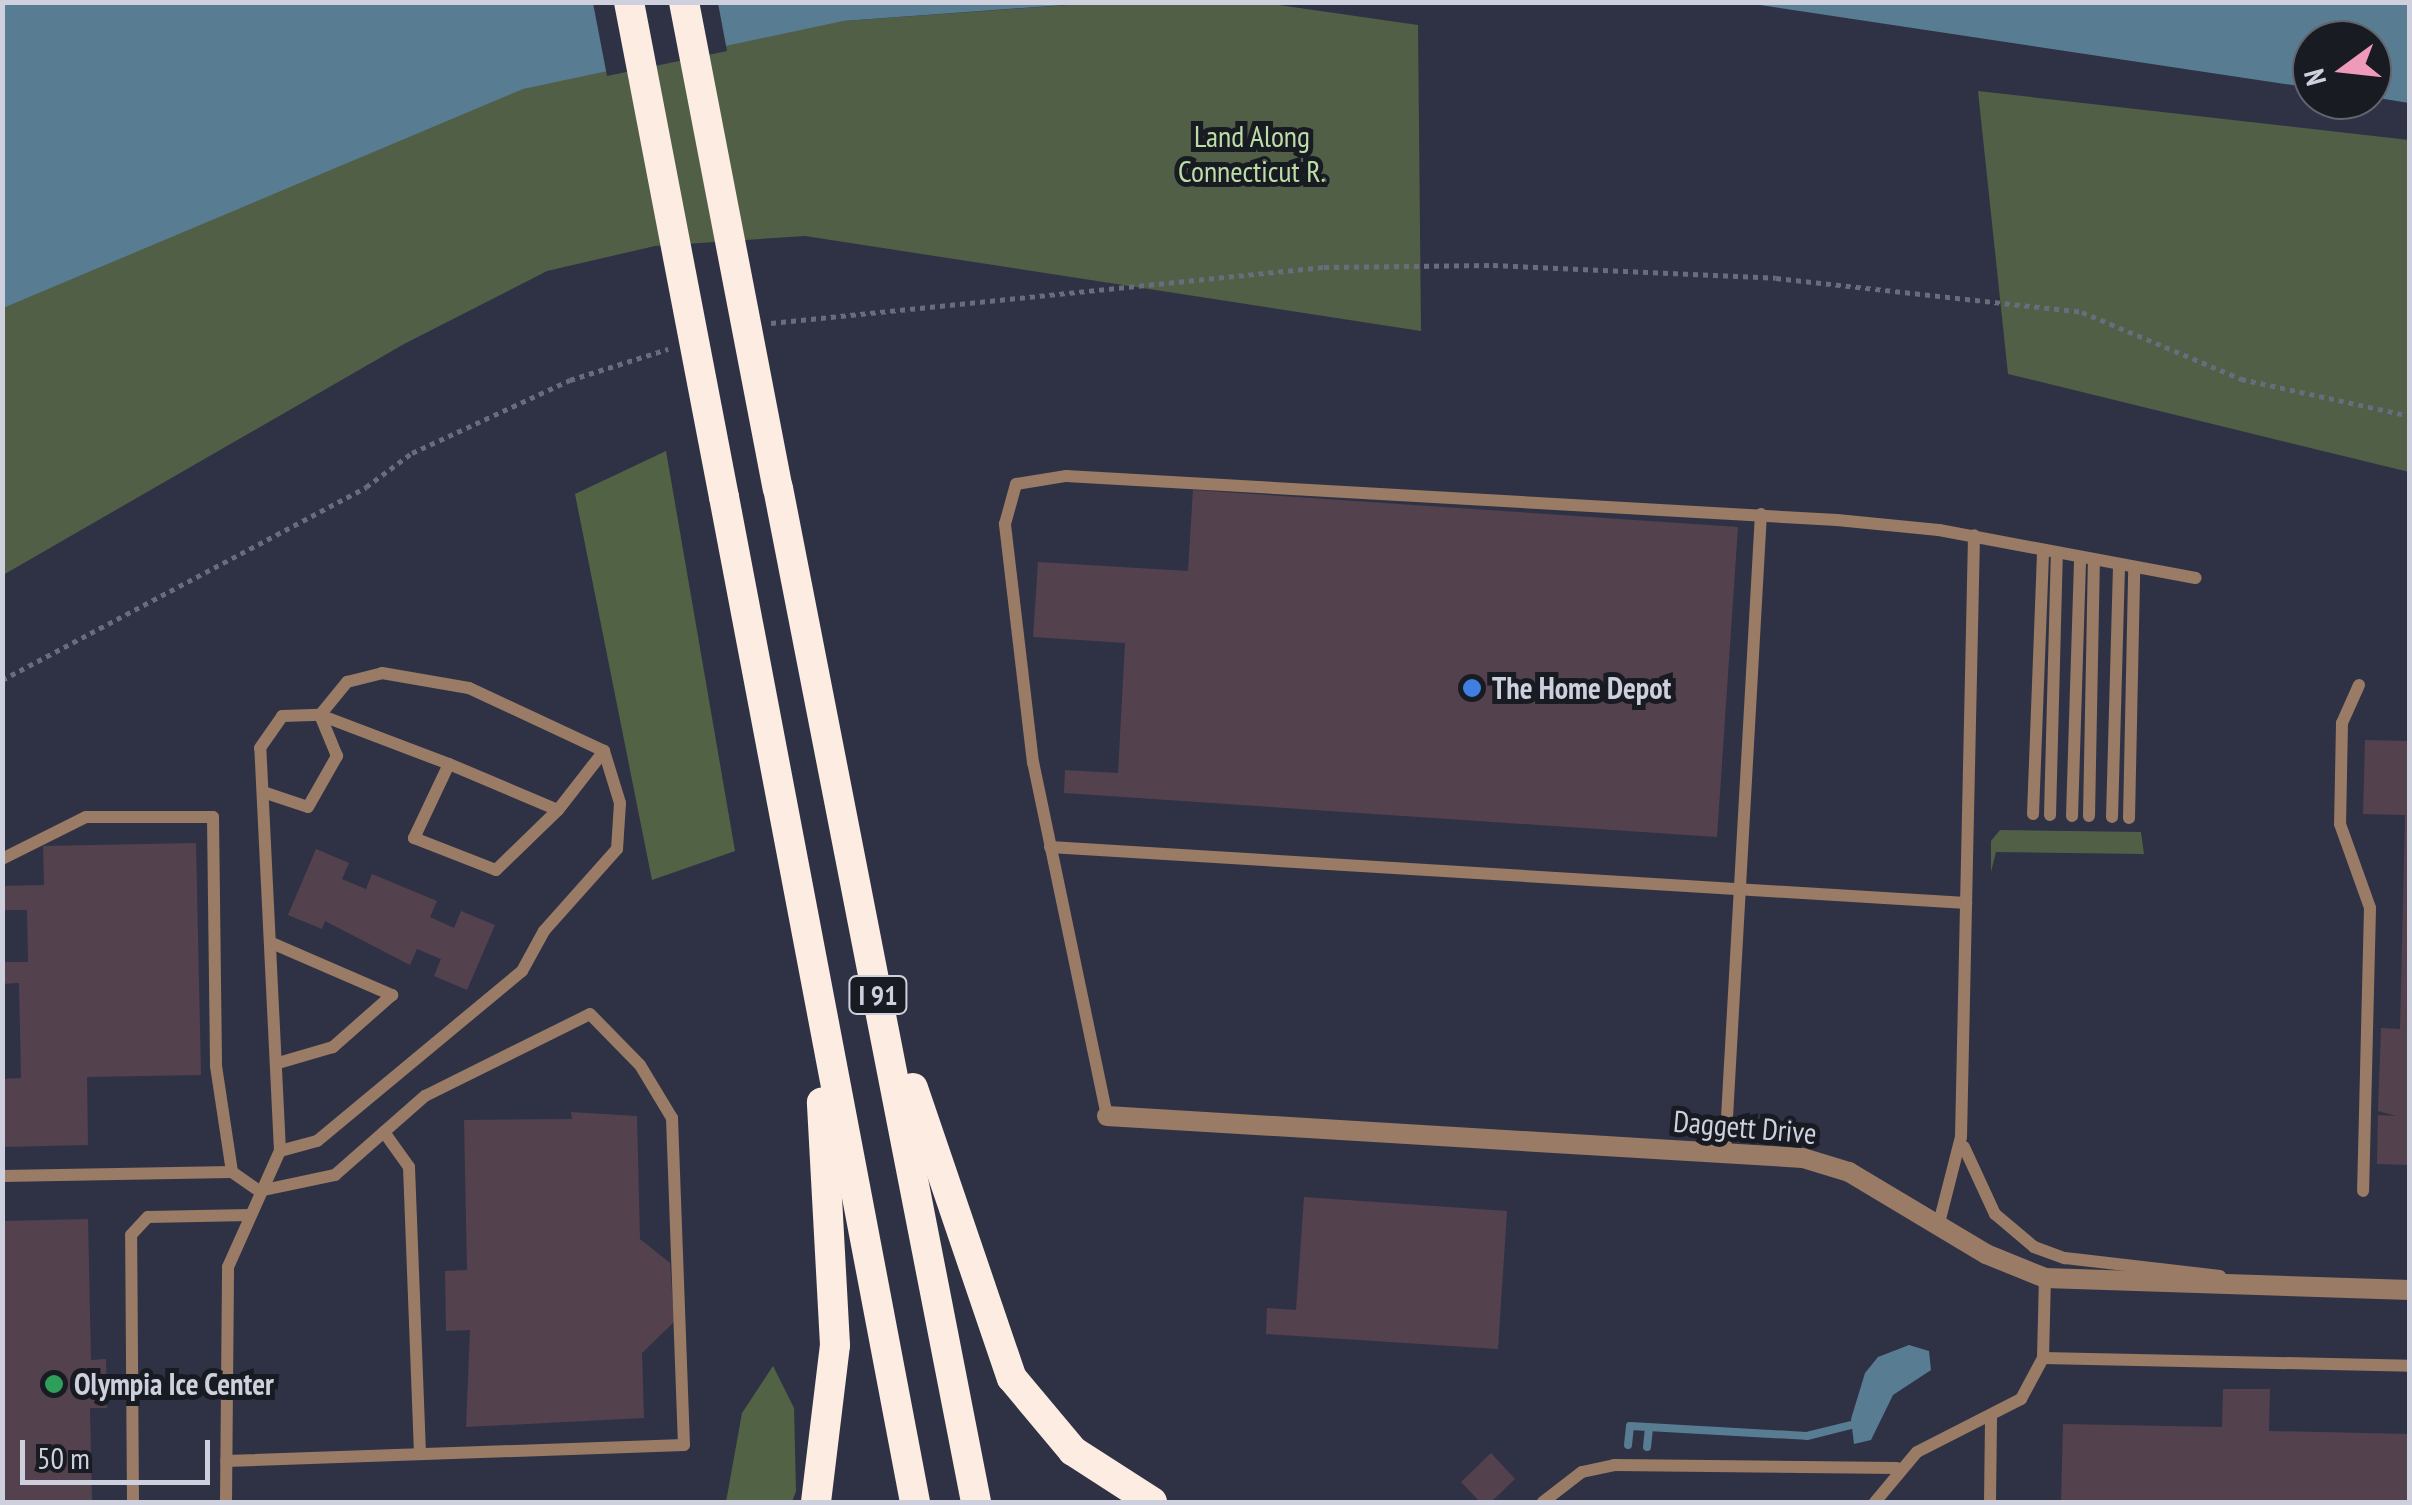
<!DOCTYPE html>
<style>
body{margin:0}
#map{position:relative;width:2412px;height:1505px;overflow:hidden;background:#2f3245;font-family:"PT Sans Narrow",sans-serif}
div>[style]{position:absolute}
.green>*{inset:0;background:#515f47}
.forest>*{inset:0;background:#526345}
.water>*{inset:0;background:#587c91}
.pier>*{inset:0;background:#2f3245}
.stream>*{height:8px;margin:-4px;padding:0 4px;transform-origin:4px;border-radius:4px;background:#587c91}
.building>*{inset:0;background:#54414e}
.path>*{height:5px;margin-top:-2.5px;transform-origin:0;background:repeating-linear-gradient(90deg,#696c7c 0 5px,transparent 0 10px)}
.service>*{height:12px;margin:-6px;padding:0 6px;transform-origin:6px;border-radius:6px;background:#9a7b65}
.minor>*{height:20px;margin:-10px;padding:0 10px;transform-origin:10px;border-radius:10px;background:#9a7b65}
.motorway>*{height:30px;margin:-15px;padding:0 15px;transform-origin:15px;border-radius:15px;background:#fcece1}
.motorway-bridge>*{height:30px;margin:-15px;padding:0 15px;transform-origin:15px;border-radius:15px;background:#fcece1}
.dots>*{width:28px;height:28px;translate:-50% -50%;box-sizing:border-box;border:5px solid #191b23;border-radius:50%}
span{translate:-50% -50%;white-space:nowrap;text-align:center;line-height:1.15;-webkit-text-stroke:10px #191b23;paint-order:stroke}
.shield-label span{padding:2px 8px;background:#191b23;border:2px solid;border-radius:8px;-webkit-text-stroke-width:0}
.shield-label{font-size:28px;color:#ced1dd;font-weight:700}
.park-label{font-size:30px;color:#bcdda6}
.poi-label{font-size:30px;color:#ced1dd;font-weight:700}
.left{translate:0 -50%;text-align:left}
.street-label{font-size:30px;color:#ced1dd}
.frame{position:absolute;inset:0;border:5px solid #ced1dd;pointer-events:none}
.north{position:absolute;left:2292px;top:20px;width:100px;height:100px;box-sizing:border-box;background:#191b23;border:2px solid #61646d;border-radius:50%;rotate:255deg;font-size:28px;font-weight:700;line-height:40px;text-align:center;color:#ced1dd}
.north::after{content:'';display:block;margin:auto;width:35px;height:45px;background:#ef9ab8;clip-path:polygon(50% 0,100% 100%,50% 72%,0 100%)}
.scale{position:absolute;left:20px;top:1440px;width:190px;height:45px;box-sizing:border-box;border:5px solid #ced1dd;border-top:0;padding-left:12px;font-size:30px;line-height:35px;white-space:nowrap;color:#ced1dd;-webkit-text-stroke:8px #191b23;paint-order:stroke}
</style>
<div id="map">
<div class="green">
<i style="clip-path:polygon(509px 2px,844px 21px,1095px 3px,1257px 2px,1418px 25px,1421px 331px,805px 236px,655px 246px,547px 271px,404px 344px,3px 575px,3px 263px)"></i>
<i style="clip-path:polygon(1978px 91px,2409px 140px,2409px 472px,2008px 374px)"></i>
<i style="clip-path:polygon(2000px 830px,2141px 832px,2144px 854px,1996px 852px,1991px 872px,1991px 841px)"></i>
</div>
<div class="forest">
<i style="clip-path:polygon(666px 451px,735px 851px,652px 880px,575px 494px)"></i>
<i style="clip-path:polygon(773px 1366px,794px 1408px,796px 1491px,792px 1502px,726px 1502px,742px 1413px)"></i>
</div>
<div class="water">
<i style="clip-path:polygon(3px 3px,1092px 3px,843px 21px,523px 89px,3px 308px)"></i>
<i style="clip-path:polygon(1747px 3px,2409px 3px,2409px 103px,2372px 97px,2372px 40px,2312px 40px,2312px 88px)"></i>
<i style="clip-path:polygon(1909px 1345px,1929px 1351px,1931px 1370px,1893px 1395px,1871px 1440px,1854px 1444px,1851px 1419px,1865px 1373px,1878px 1357px)"></i>
</div>
<div class="pier">
<i style="clip-path:polygon(593px 3px,718px 3px,727px 51px,607px 76px)"></i>
</div>
<div class="stream">
<i style="left:1628px;top:1445px;width:19px;rotate:-84deg"></i>
<i style="left:1630px;top:1426px;width:177px;rotate:3.2deg"></i>
<i style="left:1807px;top:1436px;width:45px;rotate:-14deg"></i>
<i style="left:1647px;top:1447px;width:20px;rotate:-84deg"></i>
</div>
<div class="building">
<i style="clip-path:polygon(1193px 490px,1738px 527px,1717px 837px,1064px 793px,1065px 770px,1118px 773px,1125px 643px,1033px 637px,1038px 562px,1188px 571px)"></i>
<i style="clip-path:polygon(2365px 740px,2410px 741px,2410px 1165px,2377px 1164px,2378px 1115px,2396px 1116px,2378px 1111px,2381px 1028px,2400px 1029px,2405px 815px,2363px 814px)"></i>
<i style="clip-path:polygon(196px 843px,201px 1075px,87px 1077px,88px 1145px,2px 1147px,2px 1079px,21px 1078px,19px 983px,2px 984px,2px 962px,28px 962px,27px 910px,2px 910px,2px 886px,44px 885px,43px 846px)"></i>
<i style="clip-path:polygon(316px 849px,349px 863px,342px 879px,366px 889px,372px 874px,437px 901px,430px 917px,454px 928px,461px 911px,495px 925px,467px 990px,434px 976px,441px 959px,417px 949px,410px 965px,325px 921px,322px 929px,288px 915px)"></i>
<i style="clip-path:polygon(571px 1112px,637px 1116px,640px 1239px,670px 1263px,674px 1322px,642px 1353px,644px 1418px,466px 1427px,470px 1330px,446px 1331px,445px 1271px,467px 1270px,464px 1120px,572px 1119px)"></i>
<i style="clip-path:polygon(1304px 1197px,1507px 1211px,1498px 1349px,1266px 1334px,1267px 1308px,1296px 1310px)"></i>
<i style="clip-path:polygon(88px 1219px,91px 1360px,106px 1359px,107px 1408px,90px 1408px,92px 1502px,2px 1502px,2px 1221px)"></i>
<i style="clip-path:polygon(2223px 1389px,2270px 1389px,2269px 1431px,2410px 1434px,2410px 1502px,2061px 1502px,2063px 1424px,2222px 1427px)"></i>
<i style="clip-path:polygon(1491px 1453px,1515px 1479px,1491px 1502px,1480px 1502px,1461px 1482px)"></i>
</div>
<div class="path">
<i style="left:771px;top:323px;width:556px;rotate:-5.78deg"></i>
<i style="left:1324px;top:267px;width:169px;rotate:-0.7deg"></i>
<i style="left:1493px;top:265px;width:283px;rotate:2.6deg"></i>
<i style="left:1776px;top:278px;width:308px;rotate:6.3deg"></i>
<i style="left:2082px;top:312px;width:173px;rotate:22.8deg"></i>
<i style="left:2241px;top:379px;width:173px;rotate:12.3deg"></i>
<i style="left:2px;top:680px;width:412px;rotate:-27.9deg"></i>
<i style="left:366px;top:487px;width:57px;rotate:-36.5deg"></i>
<i style="left:412px;top:453px;width:174px;rotate:-24.8deg"></i>
<i style="left:570px;top:380px;width:103px;rotate:-17.6deg"></i>
</div>
<div class="service">
<i style="left:2359px;top:685px;width:42px;rotate:114.1deg"></i>
<i style="left:2342px;top:723px;width:101px;rotate:91.1deg"></i>
<i style="left:2340px;top:824px;width:89px;rotate:70.3deg"></i>
<i style="left:2370px;top:908px;width:283px;rotate:91.4deg"></i>
<i style="left:320px;top:715px;width:138px;rotate:20.8deg"></i>
<i style="left:449px;top:764px;width:82px;rotate:115.3deg"></i>
<i style="left:414px;top:838px;width:88px;rotate:21.3deg"></i>
<i style="left:496px;top:870px;width:86px;rotate:-44.1deg"></i>
<i style="left:558px;top:810px;width:75px;rotate:-52.1deg"></i>
<i style="left:449px;top:764px;width:118px;rotate:22.9deg"></i>
<i style="left:263px;top:792px;width:47px;rotate:18.4deg"></i>
<i style="left:308px;top:807px;width:59px;rotate:-60.4deg"></i>
<i style="left:337px;top:756px;width:44px;rotate:-112.5deg"></i>
<i style="left:2033px;top:814px;width:264px;rotate:-87.8deg"></i>
<i style="left:2050px;top:815px;width:262px;rotate:-88.5deg"></i>
<i style="left:2072px;top:816px;width:258px;rotate:-88.2deg"></i>
<i style="left:2089px;top:816px;width:256px;rotate:-88.9deg"></i>
<i style="left:2112px;top:817px;width:251px;rotate:-88.4deg"></i>
<i style="left:2129px;top:818px;width:249px;rotate:-88.8deg"></i>
<i style="left:1050px;top:847px;width:918px;rotate:3.5deg"></i>
<i style="left:2px;top:859px;width:94px;rotate:-26.6deg"></i>
<i style="left:86px;top:817px;width:127px"></i>
<i style="left:213px;top:817px;width:249px;rotate:89.3deg"></i>
<i style="left:216px;top:1066px;width:107px;rotate:81.4deg"></i>
<i style="left:274px;top:944px;width:129px;rotate:23.4deg"></i>
<i style="left:392px;top:995px;width:79px;rotate:138.6deg"></i>
<i style="left:333px;top:1047px;width:57px;rotate:163.8deg"></i>
<i style="left:1107px;top:1116px;width:361px;rotate:-101.8deg"></i>
<i style="left:1033px;top:763px;width:241px;rotate:-96.7deg"></i>
<i style="left:1005px;top:524px;width:41px;rotate:-74.6deg"></i>
<i style="left:1016px;top:484px;width:51px;rotate:-9.1deg"></i>
<i style="left:1066px;top:476px;width:772px;rotate:3.27deg"></i>
<i style="left:1837px;top:520px;width:102px;rotate:5.6deg"></i>
<i style="left:1939px;top:530px;width:261px;rotate:10.6deg"></i>
<i style="left:384px;top:1132px;width:43px;rotate:54.5deg"></i>
<i style="left:409px;top:1167px;width:287px;rotate:87.8deg"></i>
<i style="left:1964px;top:1147px;width:74px;rotate:65.2deg"></i>
<i style="left:1995px;top:1214px;width:51px;rotate:40.2deg"></i>
<i style="left:2034px;top:1247px;width:33px;rotate:20deg"></i>
<i style="left:2065px;top:1258px;width:156px;rotate:6.6deg"></i>
<i style="left:1725px;top:1153px;width:640px;rotate:-86.78deg"></i>
<i style="left:2px;top:1176px;width:230px;rotate:-1deg"></i>
<i style="left:232px;top:1172px;width:33px;rotate:35deg"></i>
<i style="left:259px;top:1191px;width:78px;rotate:-11.9deg"></i>
<i style="left:335px;top:1175px;width:120px;rotate:-41.3deg"></i>
<i style="left:425px;top:1096px;width:184px;rotate:-26.4deg"></i>
<i style="left:590px;top:1014px;width:71px;rotate:45.6deg"></i>
<i style="left:640px;top:1065px;width:62px;rotate:58.9deg"></i>
<i style="left:672px;top:1118px;width:327px;rotate:87.9deg"></i>
<i style="left:684px;top:1445px;width:458px;rotate:178deg"></i>
<i style="left:1938px;top:1227px;width:93px;rotate:-75.7deg"></i>
<i style="left:1961px;top:1137px;width:602px;rotate:-88.76deg"></i>
<i style="left:2043px;top:1358px;width:367px;rotate:1.2deg"></i>
<i style="left:133px;top:1502px;width:267px;rotate:-90.4deg"></i>
<i style="left:131px;top:1235px;width:25px;rotate:-47deg"></i>
<i style="left:148px;top:1217px;width:102px;rotate:-1.1deg"></i>
<i style="left:226px;top:1502px;width:235px;rotate:-89.5deg"></i>
<i style="left:228px;top:1267px;width:127px;rotate:-65.9deg"></i>
<i style="left:280px;top:1151px;width:403px;rotate:-92.8deg"></i>
<i style="left:260px;top:748px;width:39px;rotate:-55deg"></i>
<i style="left:282px;top:716px;width:38px;rotate:-2deg"></i>
<i style="left:320px;top:715px;width:43px;rotate:-50.7deg"></i>
<i style="left:347px;top:682px;width:36px;rotate:-14deg"></i>
<i style="left:382px;top:673px;width:88px;rotate:9.8deg"></i>
<i style="left:469px;top:688px;width:149px;rotate:25deg"></i>
<i style="left:604px;top:751px;width:54px;rotate:72.9deg"></i>
<i style="left:620px;top:803px;width:46px;rotate:93.7deg"></i>
<i style="left:617px;top:849px;width:110px;rotate:131.7deg"></i>
<i style="left:544px;top:931px;width:46px;rotate:118.8deg"></i>
<i style="left:522px;top:971px;width:266px;rotate:140.3deg"></i>
<i style="left:317px;top:1141px;width:38px;rotate:165deg"></i>
<i style="left:1543px;top:1502px;width:49px;rotate:-37.6deg"></i>
<i style="left:1582px;top:1472px;width:33px;rotate:-12deg"></i>
<i style="left:1614px;top:1465px;width:283px;rotate:0.6deg"></i>
<i style="left:1875px;top:1502px;width:65px;rotate:-50deg"></i>
<i style="left:1917px;top:1452px;width:117px;rotate:-27deg"></i>
<i style="left:2021px;top:1399px;width:47px;rotate:-61.8deg"></i>
<i style="left:2043px;top:1358px;width:80px;rotate:-88.6deg"></i>
<i style="left:1990px;top:1502px;width:84px;rotate:-89.3deg"></i>
</div>
<div class="minor">
<i style="left:1107px;top:1116px;width:697px;rotate:3.45deg"></i>
<i style="left:1803px;top:1158px;width:48px;rotate:16.9deg"></i>
<i style="left:1849px;top:1172px;width:160px;rotate:30.9deg"></i>
<i style="left:1986px;top:1254px;width:64px;rotate:22.1deg"></i>
<i style="left:2045px;top:1278px;width:365px;rotate:1.9deg"></i>
</div>
<div class="motorway">
<i style="left:778px;top:488px;width:1033px;rotate:78.95deg"></i>
<i style="left:724px;top:497px;width:1023px;rotate:79.24deg"></i>
<i style="left:913px;top:1088px;width:306px;rotate:71.2deg"></i>
<i style="left:1012px;top:1378px;width:95px;rotate:50.1deg"></i>
<i style="left:1073px;top:1451px;width:94px;rotate:32.8deg"></i>
<i style="left:816px;top:1502px;width:158px;rotate:-83.1deg"></i>
<i style="left:835px;top:1345px;width:243px;rotate:-93.1deg"></i>
</div>
<div class="motorway-bridge">
<i style="left:629px;top:2px;width:504px;rotate:79.14deg"></i>
<i style="left:684px;top:2px;width:495px;rotate:79.1deg"></i>
</div>
<div class="dots">
<i style="left:1472px;top:688px;background:#3f7fe0"></i>
<i style="left:54px;top:1384px;background:#2e9e5b"></i>
</div>
<div class="shield-label">
<span style="left:878px;top:995px">I 91</span>
</div>
<div class="park-label">
<span style="left:1252px;top:153px">Land Along<br>Connecticut R.</span>
</div>
<div class="poi-label">
<span class="left" style="left:1492px;top:688px">The Home Depot</span>
<span class="left" style="left:74px;top:1384px">Olympia Ice Center</span>
</div>
<div class="street-label">
<span style="left:1745px;top:1127px;rotate:5deg">Daggett Drive</span>
</div>
<div class="frame"></div>
<div class="north">N</div>
<div class="scale">50 m</div>
</div>
